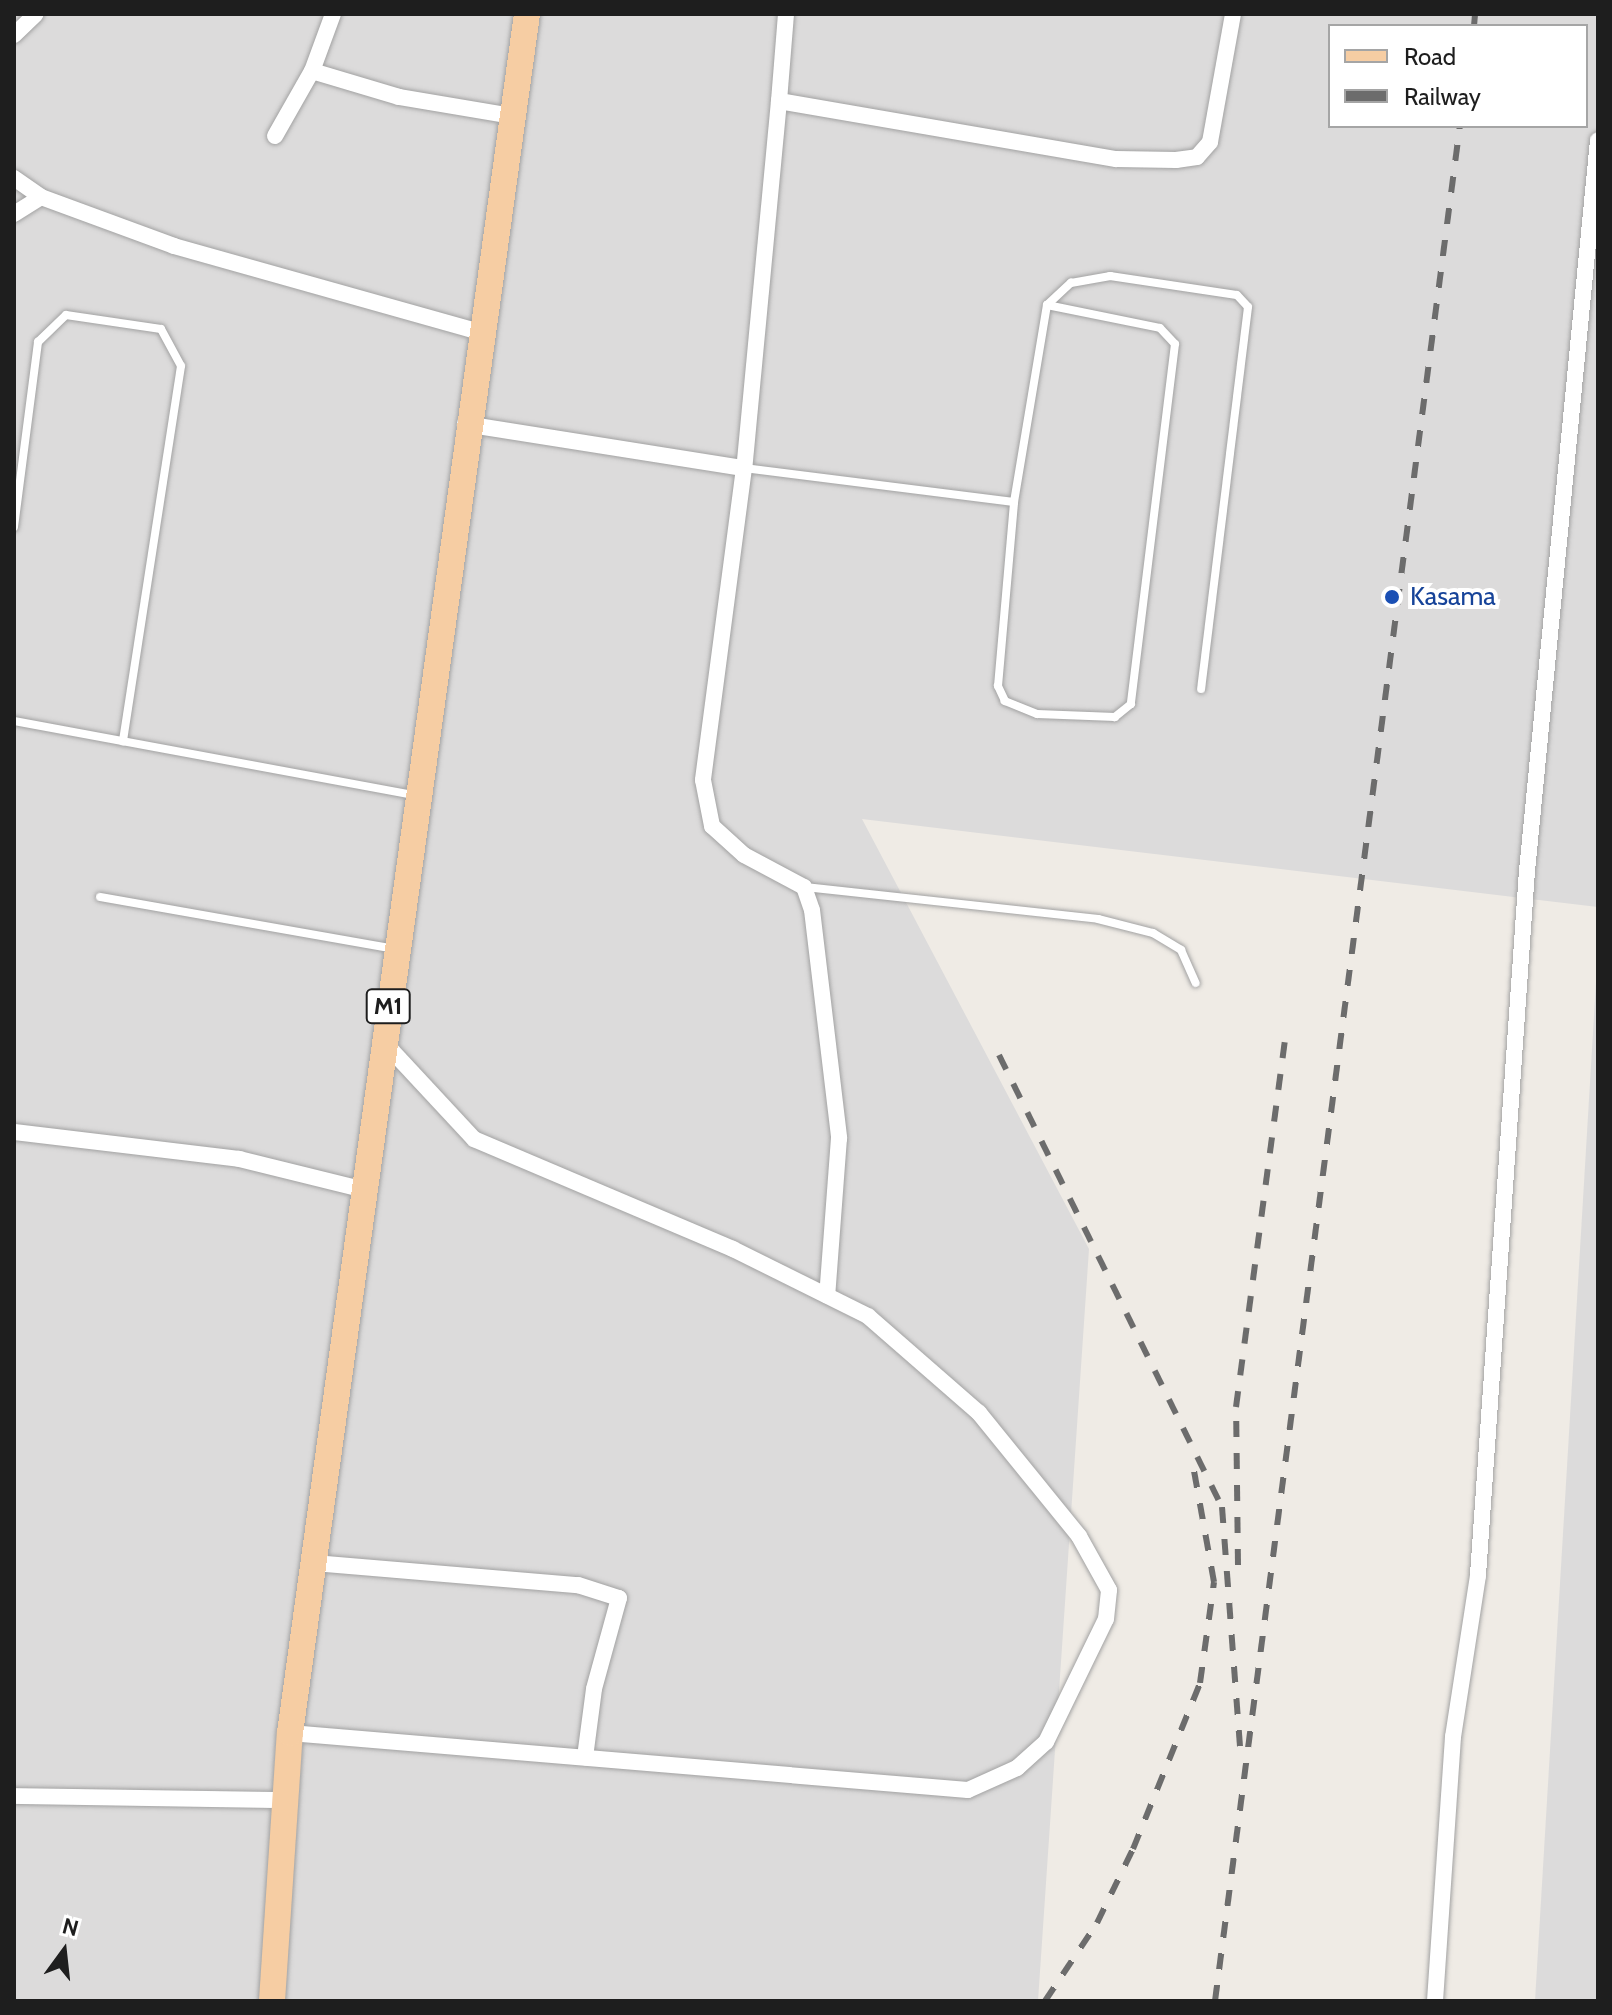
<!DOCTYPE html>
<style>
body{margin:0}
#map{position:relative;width:1612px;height:2015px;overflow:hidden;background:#efebe5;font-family:Cabin,sans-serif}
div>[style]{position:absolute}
.residential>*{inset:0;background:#dcdbdb}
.roads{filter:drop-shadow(0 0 2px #a2a2a2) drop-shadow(0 0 2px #a2a2a2)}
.lane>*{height:8px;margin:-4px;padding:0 4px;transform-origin:4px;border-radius:4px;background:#fff}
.street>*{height:16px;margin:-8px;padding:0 8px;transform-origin:8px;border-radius:8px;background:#fff}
.primary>*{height:26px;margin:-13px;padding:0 13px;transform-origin:13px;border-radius:13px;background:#f6cda3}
.rail>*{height:6px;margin-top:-3px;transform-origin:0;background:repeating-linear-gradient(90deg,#6c6c6c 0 16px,transparent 0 32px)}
.dots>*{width:22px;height:22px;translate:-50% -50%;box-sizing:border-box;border:4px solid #fff;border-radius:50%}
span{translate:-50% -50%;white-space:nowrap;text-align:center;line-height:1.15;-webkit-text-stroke:8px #fff;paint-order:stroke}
.shield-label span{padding:2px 6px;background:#fff;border:2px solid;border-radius:6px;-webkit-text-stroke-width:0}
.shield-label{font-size:24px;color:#1e1e1e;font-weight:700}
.transit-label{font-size:26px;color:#164399}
.left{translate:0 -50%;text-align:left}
.frame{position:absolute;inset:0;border:16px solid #1e1e1e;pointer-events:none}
.legend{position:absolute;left:1328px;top:24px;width:260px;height:104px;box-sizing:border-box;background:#fff;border:2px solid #a5a5a5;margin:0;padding:10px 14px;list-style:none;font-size:24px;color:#1e1e1e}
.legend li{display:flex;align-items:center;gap:16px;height:40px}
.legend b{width:40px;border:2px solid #a5a5a5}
.north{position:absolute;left:24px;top:1911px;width:80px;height:80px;-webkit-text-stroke:6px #fff;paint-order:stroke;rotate:15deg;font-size:22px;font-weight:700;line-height:32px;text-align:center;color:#1e1e1e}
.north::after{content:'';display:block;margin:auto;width:28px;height:36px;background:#1e1e1e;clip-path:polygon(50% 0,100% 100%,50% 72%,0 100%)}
</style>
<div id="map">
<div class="residential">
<i style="clip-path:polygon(evenodd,14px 14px,1598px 14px,1598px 907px,862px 819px,1089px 1249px,1038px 2001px,14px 2001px,14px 14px,1330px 26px,1586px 26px,1586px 126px,1330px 126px,1330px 26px)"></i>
<i style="clip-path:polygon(1598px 949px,1598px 2001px,1535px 2001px)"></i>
</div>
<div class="roads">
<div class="lane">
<i style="left:1047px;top:305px;width:115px;rotate:11.5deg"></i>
<i style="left:1160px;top:328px;width:22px;rotate:47deg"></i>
<i style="left:1175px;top:344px;width:363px;rotate:97deg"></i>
<i style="left:1131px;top:704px;width:21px;rotate:141deg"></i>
<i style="left:1115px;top:717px;width:78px;rotate:-177.8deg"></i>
<i style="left:1037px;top:714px;width:35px;rotate:-158deg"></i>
<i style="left:1005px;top:701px;width:17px;rotate:-115deg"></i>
<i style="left:998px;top:686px;width:185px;rotate:-85deg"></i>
<i style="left:1014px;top:502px;width:200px;rotate:-80.5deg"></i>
<i style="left:1047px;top:305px;width:33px;rotate:-43deg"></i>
<i style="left:1071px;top:283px;width:40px;rotate:-10deg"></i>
<i style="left:1110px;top:276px;width:128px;rotate:8.5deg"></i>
<i style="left:1237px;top:295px;width:16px;rotate:47deg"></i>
<i style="left:1248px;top:307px;width:385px;rotate:97deg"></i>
<i style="left:744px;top:468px;width:272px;rotate:7.2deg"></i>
<i style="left:14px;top:527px;width:187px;rotate:-82.6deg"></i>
<i style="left:38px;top:342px;width:39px;rotate:-44deg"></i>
<i style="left:66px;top:315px;width:96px;rotate:8.4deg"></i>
<i style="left:161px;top:329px;width:42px;rotate:61.6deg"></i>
<i style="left:181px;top:366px;width:380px;rotate:98.8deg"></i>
<i style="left:14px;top:721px;width:407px;rotate:10.5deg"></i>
<i style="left:805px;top:887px;width:295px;rotate:6.2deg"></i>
<i style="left:1098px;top:919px;width:57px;rotate:14.3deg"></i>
<i style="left:1153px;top:933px;width:33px;rotate:31deg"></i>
<i style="left:1181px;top:950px;width:36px;rotate:66deg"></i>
<i style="left:100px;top:897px;width:300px;rotate:10deg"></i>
</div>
<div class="street">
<i style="left:333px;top:14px;width:61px;rotate:110.2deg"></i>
<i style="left:312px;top:71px;width:91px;rotate:16.6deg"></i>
<i style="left:399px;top:97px;width:115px;rotate:9.5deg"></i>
<i style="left:786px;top:14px;width:87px;rotate:94.6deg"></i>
<i style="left:779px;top:101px;width:342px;rotate:9.8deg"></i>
<i style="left:1116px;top:159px;width:60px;rotate:1deg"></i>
<i style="left:1176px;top:160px;width:21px;rotate:-8deg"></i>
<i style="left:1197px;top:157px;width:20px;rotate:-49deg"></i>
<i style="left:1210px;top:142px;width:130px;rotate:-79.8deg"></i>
<i style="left:14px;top:35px;width:30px;rotate:-44deg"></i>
<i style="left:779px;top:101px;width:369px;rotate:95.4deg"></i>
<i style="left:744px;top:468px;width:315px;rotate:97.5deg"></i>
<i style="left:703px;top:780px;width:47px;rotate:78.9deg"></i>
<i style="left:712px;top:826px;width:43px;rotate:42.2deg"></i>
<i style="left:744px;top:855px;width:68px;rotate:28.1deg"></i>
<i style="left:804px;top:887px;width:24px;rotate:71deg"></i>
<i style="left:812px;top:910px;width:230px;rotate:83.2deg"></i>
<i style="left:839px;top:1138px;width:158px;rotate:94.3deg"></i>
<i style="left:275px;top:136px;width:75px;rotate:-60.4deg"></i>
<i style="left:14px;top:178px;width:33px;rotate:35deg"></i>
<i style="left:41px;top:197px;width:142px;rotate:20.2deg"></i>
<i style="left:174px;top:246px;width:318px;rotate:15.7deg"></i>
<i style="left:14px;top:214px;width:32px;rotate:-32deg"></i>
<i style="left:465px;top:424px;width:282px;rotate:9deg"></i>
<i style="left:14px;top:1132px;width:227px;rotate:6.8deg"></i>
<i style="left:239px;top:1159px;width:130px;rotate:13.8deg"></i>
<i style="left:314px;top:1563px;width:265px;rotate:4.8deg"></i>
<i style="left:578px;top:1585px;width:43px;rotate:17.6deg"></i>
<i style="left:619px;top:1598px;width:94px;rotate:105.4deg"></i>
<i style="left:594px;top:1689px;width:69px;rotate:97.5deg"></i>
<i style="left:290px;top:1733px;width:680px;rotate:4.81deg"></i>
<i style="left:968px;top:1790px;width:54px;rotate:-24.2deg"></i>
<i style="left:1017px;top:1768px;width:39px;rotate:-42deg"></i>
<i style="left:1046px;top:1742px;width:137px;rotate:-64deg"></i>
<i style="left:1106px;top:1619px;width:29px;rotate:-84deg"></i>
<i style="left:1109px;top:1590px;width:62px;rotate:-119.1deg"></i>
<i style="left:1079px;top:1536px;width:159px;rotate:-129.1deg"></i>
<i style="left:979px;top:1413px;width:147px;rotate:-138.9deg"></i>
<i style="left:868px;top:1316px;width:151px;rotate:-153.6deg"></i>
<i style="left:733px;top:1249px;width:281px;rotate:-157deg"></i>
<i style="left:474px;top:1139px;width:132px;rotate:-132.9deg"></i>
<i style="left:14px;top:1796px;width:269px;rotate:0.9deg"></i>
<i style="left:1435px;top:2001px;width:265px;rotate:-86.1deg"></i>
<i style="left:1453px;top:1737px;width:164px;rotate:-81.2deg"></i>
<i style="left:1478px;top:1575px;width:706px;rotate:-86.02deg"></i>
<i style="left:1527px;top:871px;width:734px;rotate:-84.45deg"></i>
</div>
<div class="primary">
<i style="left:272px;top:2001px;width:269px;rotate:-86.2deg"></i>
<i style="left:290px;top:1733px;width:1735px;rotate:-82.15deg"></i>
</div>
</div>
<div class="rail">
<i style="left:1474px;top:26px;width:12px;rotate:-85deg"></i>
<i style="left:999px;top:1055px;width:504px;rotate:63.74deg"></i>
<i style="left:1222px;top:1507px;width:240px;rotate:85.7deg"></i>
<i style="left:1238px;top:1565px;width:158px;rotate:-90.7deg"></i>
<i style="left:1236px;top:1407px;width:378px;rotate:-82.4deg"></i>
<i style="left:1045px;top:2001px;width:94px;rotate:-56.3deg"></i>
<i style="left:1097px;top:1923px;width:82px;rotate:-64.1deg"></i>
<i style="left:1133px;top:1849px;width:179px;rotate:-68deg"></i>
<i style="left:1200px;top:1683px;width:102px;rotate:-82.1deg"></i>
<i style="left:1214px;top:1582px;width:119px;rotate:-100.2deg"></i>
<i style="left:1215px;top:2001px;width:1891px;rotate:-82.56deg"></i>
</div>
<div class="dots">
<i style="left:1392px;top:597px;background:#1a4fb4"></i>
</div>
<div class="shield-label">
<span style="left:388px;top:1006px">M1</span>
</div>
<div class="transit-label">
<span class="left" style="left:1410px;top:597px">Kasama</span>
</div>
<div class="frame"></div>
<ul class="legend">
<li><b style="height:10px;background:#f6cda3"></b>Road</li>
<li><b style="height:10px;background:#6c6c6c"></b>Railway</li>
</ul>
<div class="north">N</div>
</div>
